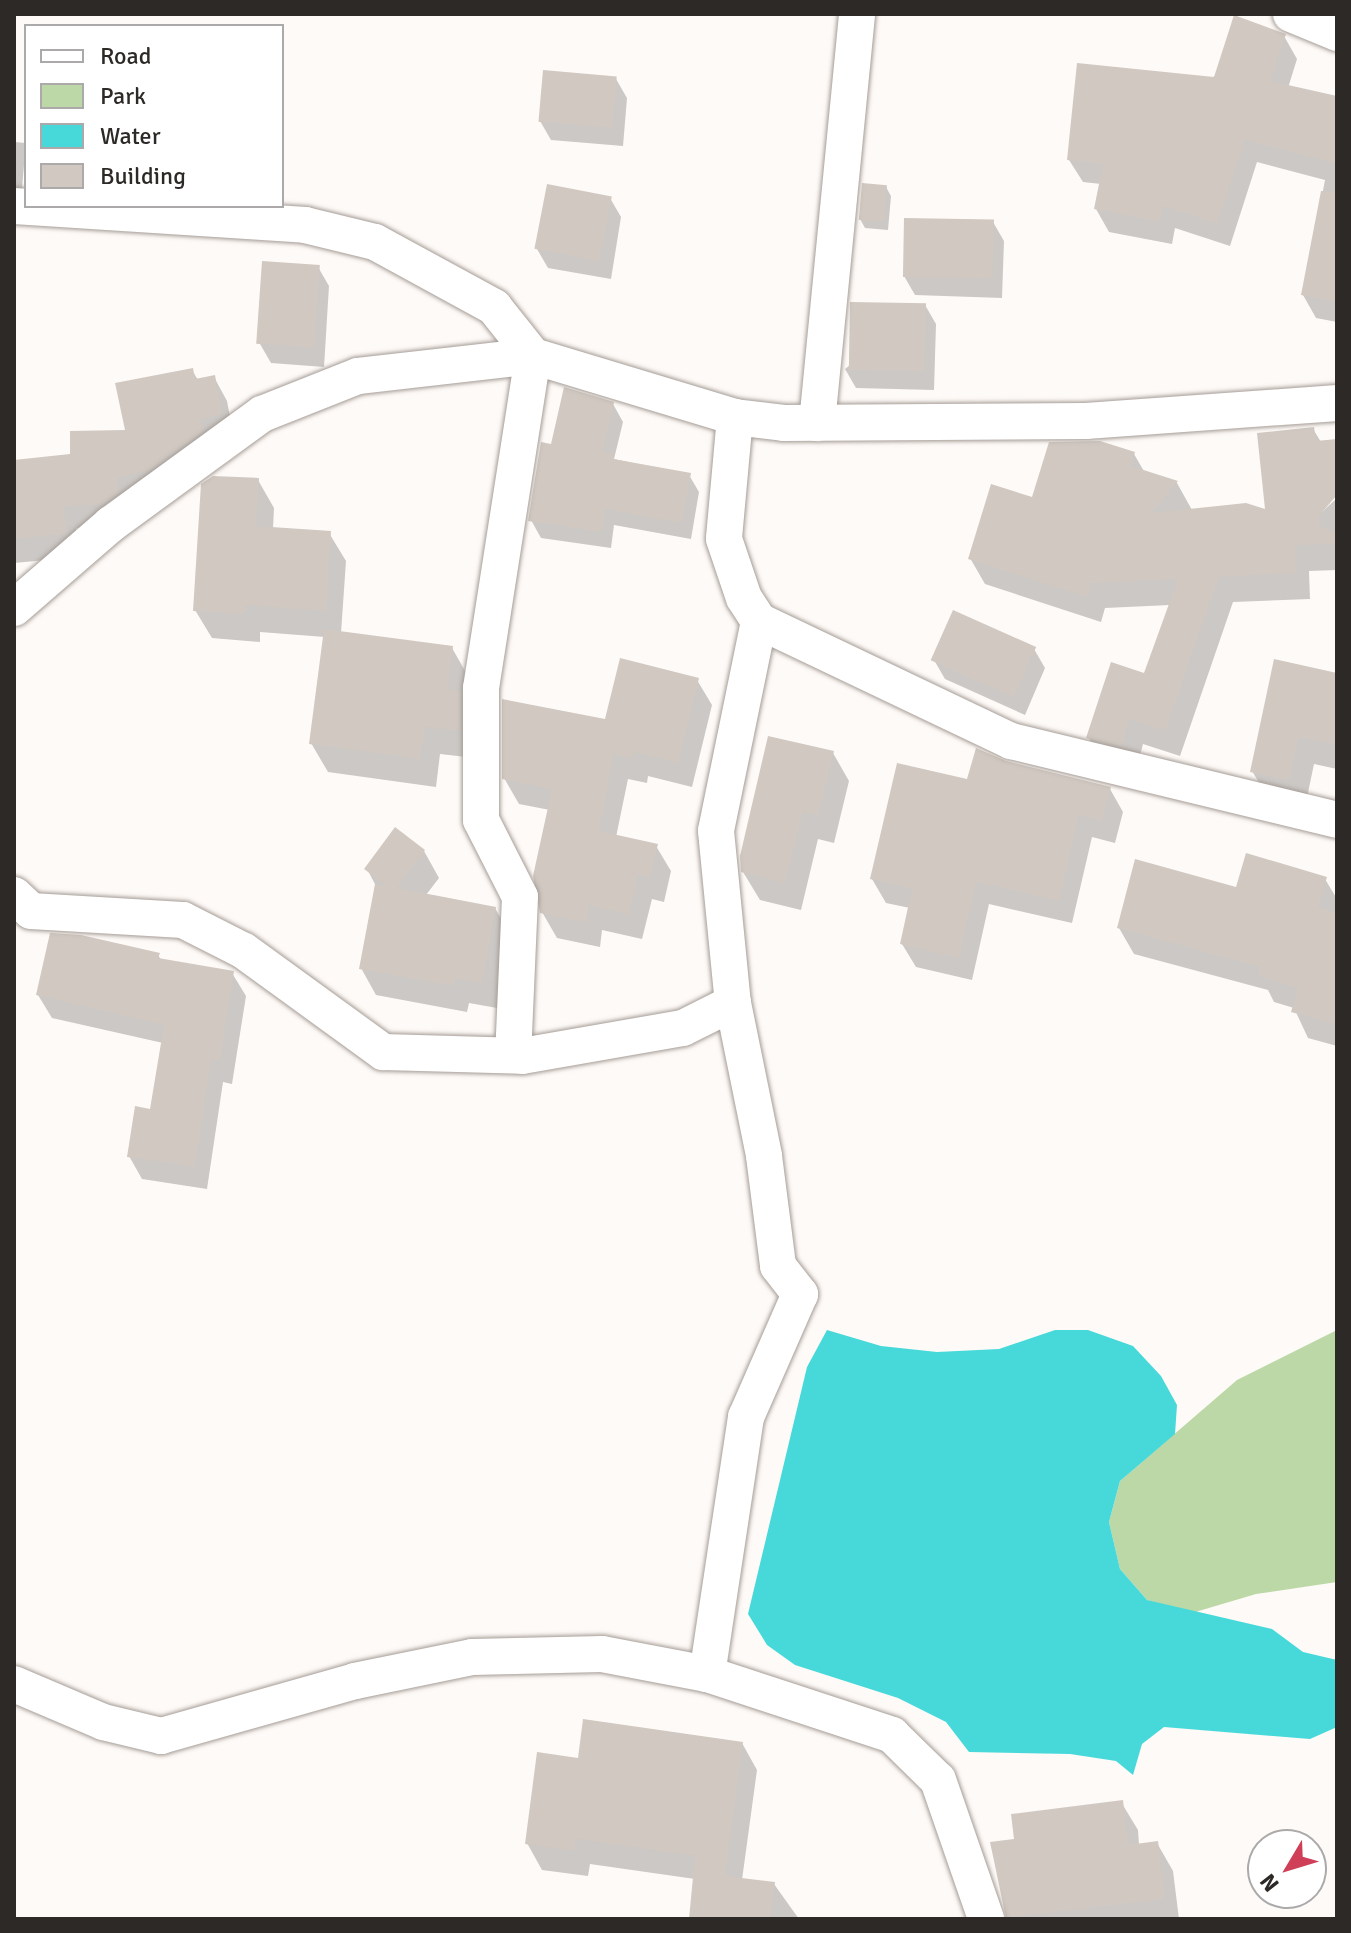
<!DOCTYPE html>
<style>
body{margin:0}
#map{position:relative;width:1351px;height:1933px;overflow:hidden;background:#fefaf7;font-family:Signika,sans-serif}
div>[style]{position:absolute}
.green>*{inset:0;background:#bcd8a7}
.water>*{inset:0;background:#47d9da}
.shadow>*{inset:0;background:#0003;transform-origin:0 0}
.building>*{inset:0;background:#d0c8c1;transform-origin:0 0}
.roads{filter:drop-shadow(0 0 2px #a59c96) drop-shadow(0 0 2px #a59c96)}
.minor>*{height:36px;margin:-18px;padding:0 18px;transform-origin:18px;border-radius:18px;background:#fff}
span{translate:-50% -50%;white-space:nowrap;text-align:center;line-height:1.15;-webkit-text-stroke:7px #fff;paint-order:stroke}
.frame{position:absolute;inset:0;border:16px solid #2d2927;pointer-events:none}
.legend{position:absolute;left:24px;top:24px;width:260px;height:184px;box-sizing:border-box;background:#fff;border:2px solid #aba9a9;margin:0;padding:10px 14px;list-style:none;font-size:24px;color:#2d2927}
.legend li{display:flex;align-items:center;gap:16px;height:40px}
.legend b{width:40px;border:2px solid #aba9a9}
.north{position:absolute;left:1247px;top:1829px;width:80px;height:80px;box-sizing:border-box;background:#fff;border:2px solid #aba9a9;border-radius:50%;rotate:232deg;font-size:22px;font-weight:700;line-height:32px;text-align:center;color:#2d2927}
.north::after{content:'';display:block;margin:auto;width:28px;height:36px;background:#cf3f57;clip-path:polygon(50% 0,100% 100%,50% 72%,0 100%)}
</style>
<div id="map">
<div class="green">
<i style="clip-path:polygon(1337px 1330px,1337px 1582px,1256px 1594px,1192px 1613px,1147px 1600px,1120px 1569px,1109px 1522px,1120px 1481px,1237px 1380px)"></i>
</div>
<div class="water">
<i style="clip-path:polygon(827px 1330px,881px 1346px,937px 1352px,999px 1349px,1055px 1330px,1088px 1330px,1133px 1346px,1161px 1376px,1177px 1405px,1175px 1434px,1120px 1481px,1109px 1522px,1120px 1569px,1147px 1600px,1272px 1629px,1303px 1652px,1337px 1660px,1337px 1727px,1310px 1739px,1164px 1727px,1142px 1744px,1133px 1775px,1116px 1761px,1070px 1754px,969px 1752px,946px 1722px,898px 1698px,795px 1665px,767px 1645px,748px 1614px,807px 1367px)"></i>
</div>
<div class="shadow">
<i style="clip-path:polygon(1284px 36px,1297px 59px,1288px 88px,1337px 101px,1337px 322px,1316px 318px,1303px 295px,1325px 180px,1257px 162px,1230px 246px,1175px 228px,1172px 244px,1109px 232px,1096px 209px,1101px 184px,1083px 182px,1069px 160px)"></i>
<i style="clip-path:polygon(616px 79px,627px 98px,623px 146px,551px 140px,540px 121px)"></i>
<i style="left:14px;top:142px;width:12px;height:68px;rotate:5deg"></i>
<i style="clip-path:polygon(886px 187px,891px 196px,888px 230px,865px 228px,860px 219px)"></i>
<i style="clip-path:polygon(610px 198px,621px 217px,611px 279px,548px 268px,537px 249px)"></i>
<i style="clip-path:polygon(993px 222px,1004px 241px,1002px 298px,915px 295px,904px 276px)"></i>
<i style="clip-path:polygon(318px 267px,329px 286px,324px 367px,271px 363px,260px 344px)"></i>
<i style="clip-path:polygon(925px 305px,936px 324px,934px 390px,856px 388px,845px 369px)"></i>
<i style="clip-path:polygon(192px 370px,198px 380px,214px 377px,227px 401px,234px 438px,115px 528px,76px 528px,79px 557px,14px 563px,14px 462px,73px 456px,127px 432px)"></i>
<i style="clip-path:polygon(613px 404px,623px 422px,614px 459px,689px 475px,699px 492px,691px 539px,614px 525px,611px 548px,541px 538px,531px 520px,553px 446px)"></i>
<i style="clip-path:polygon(1313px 429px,1321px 442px,1337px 441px,1337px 492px,1310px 523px,1337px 498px,1337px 570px,1309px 571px,1310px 599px,1233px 602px,1180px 756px,1143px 744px,1136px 771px,1103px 763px,1088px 737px,1145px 675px,1170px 605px,1105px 608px,1101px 622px,985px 584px,970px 558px,1033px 499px,1134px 454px,1145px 473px,1177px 483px,1192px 510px,1268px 512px)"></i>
<i style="clip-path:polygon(258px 480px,274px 508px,273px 529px,329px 533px,346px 561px,341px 633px,452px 648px,468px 676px,475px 758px,440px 754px,436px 787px,328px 772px,311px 743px,325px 637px,260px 632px,260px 642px,212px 638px,195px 610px)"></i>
<i style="clip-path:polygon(1034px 649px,1045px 668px,1025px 715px,945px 679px,934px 660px)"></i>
<i style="clip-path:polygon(1337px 675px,1337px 769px,1314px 764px,1305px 807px,1269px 799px,1252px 771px)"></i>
<i style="clip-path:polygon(697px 680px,712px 705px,692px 787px,648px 776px,647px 783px,628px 779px,616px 837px,656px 846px,671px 871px,664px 902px,652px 899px,642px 939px,602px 930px,600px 947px,557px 938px,542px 912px,550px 810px,519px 804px,504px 778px)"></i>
<i style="clip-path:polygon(833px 753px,849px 781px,834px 843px,818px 839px,801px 910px,760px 900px,743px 872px)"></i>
<i style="clip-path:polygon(1005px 763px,1110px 789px,1123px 812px,1115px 843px,1092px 837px,1072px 923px,989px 904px,972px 980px,916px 967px,902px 944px,910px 908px,886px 903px,872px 879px,968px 782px)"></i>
<i style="clip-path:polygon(424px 851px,439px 878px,426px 895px,495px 908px,510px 935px,497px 1008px,469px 1003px,467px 1012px,376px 995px,361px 968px,376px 886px,367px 869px)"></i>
<i style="clip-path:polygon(1325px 879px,1337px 899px,1337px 1046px,1308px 1038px,1294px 1008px,1274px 1002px,1268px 990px,1134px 954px,1119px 928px,1237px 889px)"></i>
<i style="clip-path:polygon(158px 955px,162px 961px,232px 973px,246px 996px,232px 1084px,223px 1082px,207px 1189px,142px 1179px,129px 1156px,152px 1111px,163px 1043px,52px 1018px,38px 995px)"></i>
<i style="clip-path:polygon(742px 1743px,757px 1770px,742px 1880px,774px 1884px,799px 1919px,691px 1919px,695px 1879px,590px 1864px,588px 1876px,542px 1870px,527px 1843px,579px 1761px)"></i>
<i style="clip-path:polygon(1121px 1802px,1138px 1830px,1139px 1845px,1157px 1843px,1173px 1871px,1179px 1919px,1009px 1919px,1016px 1841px)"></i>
</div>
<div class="building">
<i style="clip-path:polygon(1234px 15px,1286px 34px,1270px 81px,1337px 96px,1337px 164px,1245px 140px,1217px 224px,1163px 206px,1160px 222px,1094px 209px,1103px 164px,1067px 160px,1077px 63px,1214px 77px)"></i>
<i style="left:543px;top:70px;width:74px;height:52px;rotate:5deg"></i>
<i style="left:862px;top:183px;width:25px;height:37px;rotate:5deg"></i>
<i style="left:547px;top:184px;width:66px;height:66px;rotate:11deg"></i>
<i style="clip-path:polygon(1321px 191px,1337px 192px,1337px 302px,1301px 295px)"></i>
<i style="left:904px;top:218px;width:90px;height:59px;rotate:1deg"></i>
<i style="left:262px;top:261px;width:58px;height:83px;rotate:4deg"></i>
<i style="left:850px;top:302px;width:76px;height:68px;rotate:1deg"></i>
<i style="clip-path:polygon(193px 368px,195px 379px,215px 375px,222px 414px,200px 419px,203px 431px,148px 471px,117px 477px,118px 493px,101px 505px,64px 506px,67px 534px,14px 539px,14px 460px,70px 454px,70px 431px,125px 430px,115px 383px)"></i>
<i style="clip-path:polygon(564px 387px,614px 402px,603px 452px,613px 454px,613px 459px,691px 473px,682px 523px,605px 509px,602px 532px,528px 521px,541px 442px,551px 444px)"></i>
<i style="clip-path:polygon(1314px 427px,1316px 441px,1337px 439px,1337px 495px,1318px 517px,1319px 526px,1337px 532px,1337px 544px,1295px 545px,1296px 573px,1219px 577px,1165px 731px,1129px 719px,1122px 746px,1086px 738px,1111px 662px,1144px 673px,1178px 579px,1091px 583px,1087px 597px,968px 559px,991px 484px,1032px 497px,1049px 442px,1100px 441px,1135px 452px,1131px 466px,1178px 481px,1151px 513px,1246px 503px,1265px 509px,1257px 433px)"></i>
<i style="clip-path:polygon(213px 476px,259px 478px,256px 526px,331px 531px,326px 611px,245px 605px,245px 614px,193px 611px,201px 484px)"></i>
<i style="left:953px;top:610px;width:91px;height:55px;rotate:24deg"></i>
<i style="clip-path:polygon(324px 629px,453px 646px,448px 689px,460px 691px,460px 731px,425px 727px,420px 759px,309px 744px)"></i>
<i style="clip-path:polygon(620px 658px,699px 678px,678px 763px,634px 752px,633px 759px,614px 754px,599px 831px,658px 844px,650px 878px,638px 875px,629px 915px,589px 905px,587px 923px,540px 913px,533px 876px,552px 789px,502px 779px,502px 699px,605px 719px)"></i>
<i style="clip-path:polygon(1274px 659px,1337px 673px,1337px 745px,1299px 737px,1289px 780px,1250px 772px)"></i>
<i style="clip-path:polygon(768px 736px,834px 751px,818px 816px,803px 812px,785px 883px,741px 872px,740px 856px)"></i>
<i style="clip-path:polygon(976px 748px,1006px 761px,1111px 787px,1102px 821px,1079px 815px,1059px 901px,976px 882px,959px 958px,900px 944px,912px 889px,870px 879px,897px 763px,967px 779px)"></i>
<i style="clip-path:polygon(395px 827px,425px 850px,397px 888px,496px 907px,482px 983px,455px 978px,453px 986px,359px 969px,375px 884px,387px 886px,364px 869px)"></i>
<i style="clip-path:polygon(1246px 853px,1327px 877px,1318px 907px,1337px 913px,1337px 1025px,1291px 1012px,1298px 988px,1257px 976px,1260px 967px,1117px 928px,1135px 859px,1236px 887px)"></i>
<i style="clip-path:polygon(50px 933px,81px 935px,160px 953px,158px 958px,234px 971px,220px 1061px,211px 1060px,195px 1167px,127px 1157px,135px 1106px,150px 1109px,164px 1025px,36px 995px)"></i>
<i style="clip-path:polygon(583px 1719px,743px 1742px,725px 1876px,775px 1882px,770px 1919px,689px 1919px,695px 1856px,576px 1839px,574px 1851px,525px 1844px,537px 1752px,578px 1758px)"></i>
<i style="clip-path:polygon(1123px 1800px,1128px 1845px,1158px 1841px,1165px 1899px,1006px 1918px,990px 1842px,1014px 1839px,1011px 1814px)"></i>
</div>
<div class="roads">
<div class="minor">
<i style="left:1291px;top:14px;width:50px;rotate:22.4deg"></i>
<i style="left:14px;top:206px;width:292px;rotate:3.7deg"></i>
<i style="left:305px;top:225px;width:72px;rotate:13.7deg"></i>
<i style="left:375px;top:242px;width:136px;rotate:28.6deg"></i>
<i style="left:494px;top:307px;width:63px;rotate:51.5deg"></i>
<i style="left:533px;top:356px;width:336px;rotate:98.9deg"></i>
<i style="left:481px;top:688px;width:132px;rotate:90deg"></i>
<i style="left:481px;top:820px;width:86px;rotate:63.1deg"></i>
<i style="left:520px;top:897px;width:158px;rotate:92.5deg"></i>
<i style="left:735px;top:417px;width:122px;rotate:95.2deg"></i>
<i style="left:724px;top:539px;width:62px;rotate:71.3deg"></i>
<i style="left:744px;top:598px;width:27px;rotate:57deg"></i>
<i style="left:759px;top:621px;width:279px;rotate:25.5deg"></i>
<i style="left:1011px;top:741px;width:335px;rotate:13.6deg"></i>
<i style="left:817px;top:423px;width:411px;rotate:-84.4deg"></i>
<i style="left:14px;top:608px;width:128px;rotate:-40.9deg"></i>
<i style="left:111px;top:524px;width:187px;rotate:-36.1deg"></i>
<i style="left:262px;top:414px;width:103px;rotate:-21.6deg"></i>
<i style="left:358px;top:376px;width:176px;rotate:-6.5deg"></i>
<i style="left:533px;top:356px;width:211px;rotate:16.8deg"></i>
<i style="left:735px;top:417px;width:49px;rotate:7deg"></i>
<i style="left:784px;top:423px;width:302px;rotate:-0.4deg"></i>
<i style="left:1086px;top:421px;width:252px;rotate:-4.1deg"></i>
<i style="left:759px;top:621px;width:214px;rotate:101.6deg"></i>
<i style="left:716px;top:831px;width:173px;rotate:84.4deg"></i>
<i style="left:733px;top:1003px;width:156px;rotate:78.5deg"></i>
<i style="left:764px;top:1156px;width:111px;rotate:82.7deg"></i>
<i style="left:778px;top:1266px;width:36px;rotate:52deg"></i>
<i style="left:800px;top:1294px;width:134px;rotate:113.7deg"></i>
<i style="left:746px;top:1417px;width:260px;rotate:98.6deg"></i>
<i style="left:707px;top:1674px;width:195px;rotate:18.2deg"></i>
<i style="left:892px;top:1735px;width:64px;rotate:44.4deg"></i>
<i style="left:938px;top:1780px;width:147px;rotate:70.9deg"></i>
<i style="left:14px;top:895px;width:23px;rotate:43deg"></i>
<i style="left:31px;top:911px;width:152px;rotate:3.4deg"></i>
<i style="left:183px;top:920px;width:68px;rotate:26.9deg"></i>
<i style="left:244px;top:951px;width:172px;rotate:36deg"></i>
<i style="left:383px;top:1052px;width:139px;rotate:1.6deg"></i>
<i style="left:522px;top:1056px;width:163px;rotate:-9.9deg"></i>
<i style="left:683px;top:1028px;width:56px;rotate:-26.6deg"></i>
<i style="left:14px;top:1684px;width:97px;rotate:23.1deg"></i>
<i style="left:103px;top:1722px;width:60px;rotate:13.6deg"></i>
<i style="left:161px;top:1736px;width:202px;rotate:-15.8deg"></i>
<i style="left:355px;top:1681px;width:119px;rotate:-11.6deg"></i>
<i style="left:472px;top:1657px;width:130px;rotate:-1.3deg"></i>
<i style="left:602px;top:1654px;width:107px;rotate:10.8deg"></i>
</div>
</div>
<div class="frame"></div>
<ul class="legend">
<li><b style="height:10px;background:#fff"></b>Road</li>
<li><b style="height:22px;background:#bcd8a7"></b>Park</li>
<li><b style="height:22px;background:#47d9da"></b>Water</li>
<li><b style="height:22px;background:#d0c8c1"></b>Building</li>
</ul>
<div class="north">N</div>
</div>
